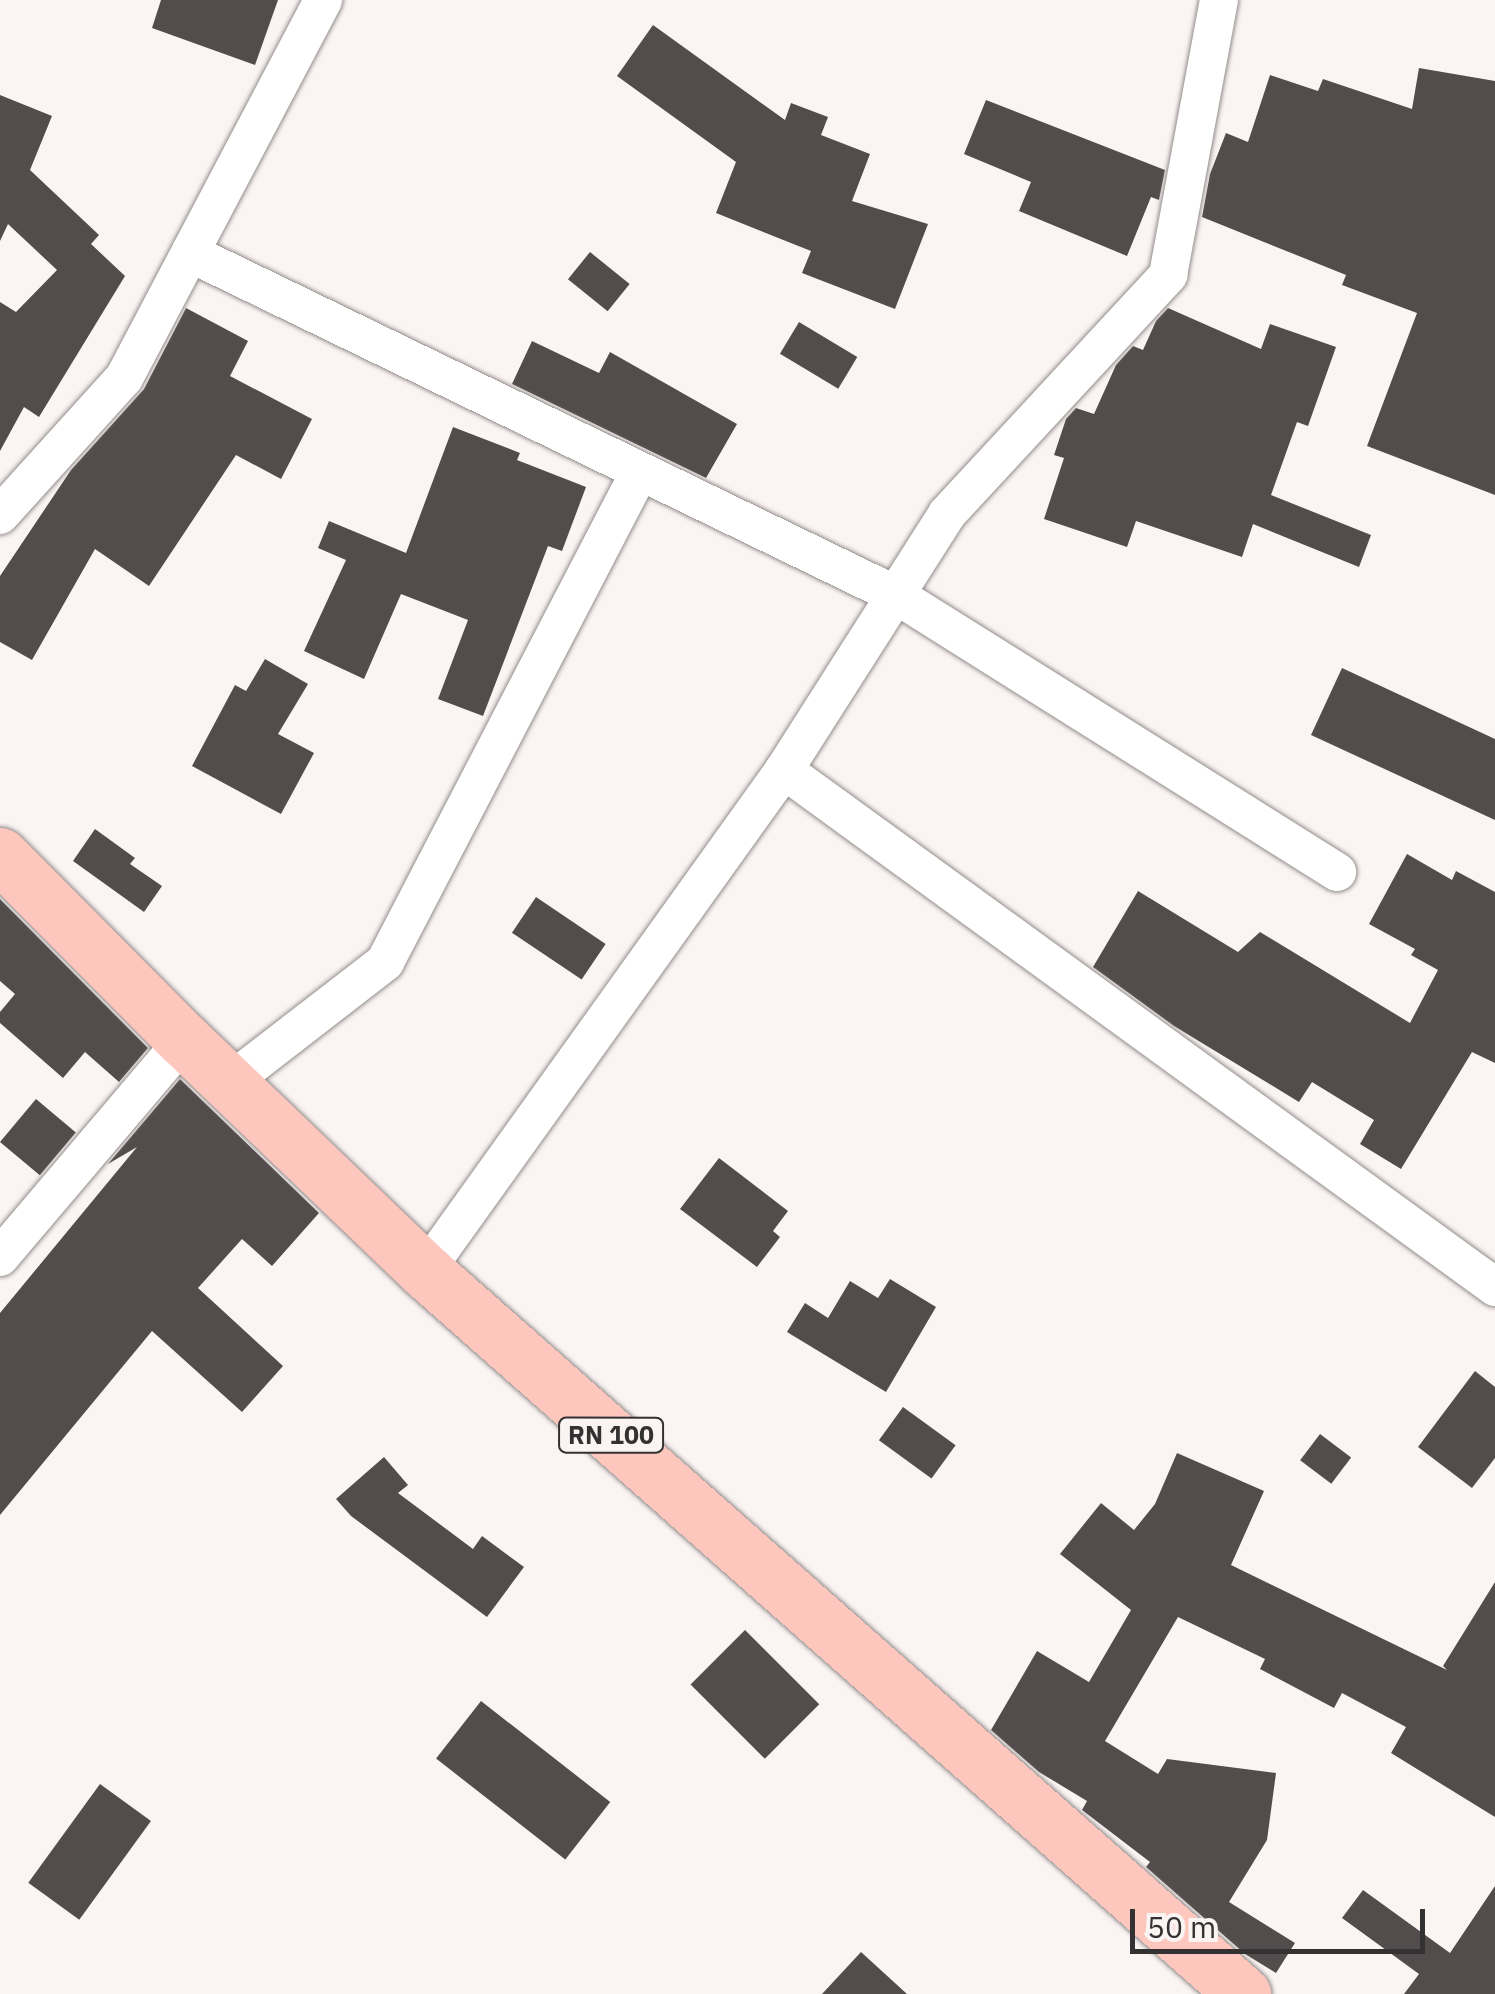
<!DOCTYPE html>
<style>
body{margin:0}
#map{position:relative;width:1495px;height:1994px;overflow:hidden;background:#faf4f3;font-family:"IBM Plex Sans",sans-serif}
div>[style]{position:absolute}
.building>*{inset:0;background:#524d4c;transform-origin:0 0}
.roads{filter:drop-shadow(0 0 2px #928c8b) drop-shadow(0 0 2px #928c8b)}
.street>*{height:38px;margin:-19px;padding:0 19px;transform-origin:19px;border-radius:19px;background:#fff}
.primary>*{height:55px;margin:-27.5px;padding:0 27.5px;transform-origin:27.5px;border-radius:27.5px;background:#fec7be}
span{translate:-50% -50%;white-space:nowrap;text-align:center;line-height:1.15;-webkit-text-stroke:10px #faf4f3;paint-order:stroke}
.shield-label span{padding:2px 8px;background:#faf4f3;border:2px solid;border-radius:8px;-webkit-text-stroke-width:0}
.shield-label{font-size:25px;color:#333131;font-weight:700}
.scale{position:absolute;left:1130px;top:1909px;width:295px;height:45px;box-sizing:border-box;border:5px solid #333131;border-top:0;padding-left:12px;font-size:30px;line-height:35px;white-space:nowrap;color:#333131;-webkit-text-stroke:8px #faf4f3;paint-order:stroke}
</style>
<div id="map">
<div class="building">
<i style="clip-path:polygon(161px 0,278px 0,255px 65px,152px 28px)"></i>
<i style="clip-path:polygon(653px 25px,785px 120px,791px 103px,828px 117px,821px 135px,870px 154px,852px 201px,928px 224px,895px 309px,802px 273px,811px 251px,716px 213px,736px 162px,617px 76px)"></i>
<i style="clip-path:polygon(1419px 68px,1495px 81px,1495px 495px,1367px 446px,1417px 313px,1342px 285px,1346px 275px,1202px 217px,1210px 174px,1226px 133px,1248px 142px,1270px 75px,1318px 91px,1323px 79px,1412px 109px)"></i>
<i style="clip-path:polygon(0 95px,52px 116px,30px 170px,99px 235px,91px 244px,125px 276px,39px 417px,24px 407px,0 451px,0 302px,16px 312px,57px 270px,8px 224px,0 241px)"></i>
<i style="clip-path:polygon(986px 100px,1165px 170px,1159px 200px,1151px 197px,1127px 256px,1019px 211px,1031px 182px,964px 154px)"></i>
<i style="left:590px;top:252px;width:51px;height:35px;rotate:39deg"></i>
<i style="clip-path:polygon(186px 308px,248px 341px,230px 376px,312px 419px,281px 479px,236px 455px,149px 586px,95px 549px,32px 660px,0 642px,0 576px,71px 470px,144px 389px)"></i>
<i style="clip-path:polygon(1168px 308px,1261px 349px,1270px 324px,1336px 347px,1308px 426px,1297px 422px,1271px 495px,1371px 535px,1359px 567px,1253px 524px,1242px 557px,1136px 521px,1127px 547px,1044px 519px,1064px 458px,1054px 455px,1066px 419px,1076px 408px,1094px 414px,1116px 365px,1133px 346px,1143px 350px,1156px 321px)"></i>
<i style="left:799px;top:322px;width:68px;height:37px;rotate:31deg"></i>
<i style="clip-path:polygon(532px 341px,599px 373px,610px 352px,737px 424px,706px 478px,512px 384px)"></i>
<i style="clip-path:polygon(453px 427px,520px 453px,517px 460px,586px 487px,562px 551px,548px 546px,483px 716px,438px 699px,468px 620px,401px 594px,364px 679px,304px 651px,346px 560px,318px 548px,329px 521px,406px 553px)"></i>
<i style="clip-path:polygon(265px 659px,308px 684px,278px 734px,314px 753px,281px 814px,192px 766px,235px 685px,246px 691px)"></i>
<i style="clip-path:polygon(1342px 668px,1495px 739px,1495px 820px,1311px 735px)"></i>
<i style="clip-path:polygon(95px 829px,135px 858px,130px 864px,162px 886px,144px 912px,73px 861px)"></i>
<i style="clip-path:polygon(1407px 854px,1452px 880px,1456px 871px,1495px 892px,1495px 1063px,1472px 1052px,1401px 1169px,1360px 1144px,1374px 1120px,1312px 1082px,1299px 1102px,1174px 1026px,1093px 967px,1138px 891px,1238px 952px,1260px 932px,1410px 1023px,1438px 970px,1411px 955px,1415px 949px,1369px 924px)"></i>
<i style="left:536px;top:897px;width:84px;height:43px;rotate:34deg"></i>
<i style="clip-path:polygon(0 899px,148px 1048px,119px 1082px,85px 1052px,63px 1078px,0 1023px,0 1012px,15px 994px,0 981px)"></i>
<i style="clip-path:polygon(180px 1079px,319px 1213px,272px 1266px,242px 1239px,198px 1288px,283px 1366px,242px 1412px,152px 1331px,0 1515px,0 1313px,137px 1147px,108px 1164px)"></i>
<i style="left:36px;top:1099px;width:52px;height:56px;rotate:40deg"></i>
<i style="clip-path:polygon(719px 1158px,788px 1211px,773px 1231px,780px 1237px,757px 1267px,680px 1209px)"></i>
<i style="clip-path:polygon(890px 1279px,936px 1307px,886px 1392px,787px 1332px,805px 1303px,828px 1318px,850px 1281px,878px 1298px)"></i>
<i style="clip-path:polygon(1475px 1371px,1495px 1387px,1495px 1458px,1472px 1488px,1418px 1447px)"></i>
<i style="left:903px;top:1407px;width:65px;height:41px;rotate:36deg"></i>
<i style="left:1320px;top:1434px;width:39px;height:33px;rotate:37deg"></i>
<i style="clip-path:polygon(1177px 1453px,1264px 1491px,1231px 1565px,1447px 1670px,1443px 1666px,1495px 1582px,1495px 1817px,1391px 1753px,1406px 1727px,1342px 1693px,1334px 1708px,1260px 1669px,1265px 1659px,1178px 1617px,1105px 1741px,1158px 1774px,1167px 1759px,1276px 1773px,1267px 1840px,1229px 1902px,1295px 1943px,1276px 1973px,1245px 1954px,1146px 1867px,1150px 1862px,1082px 1810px,1087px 1801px,1039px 1772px,991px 1730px,1037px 1651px,1089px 1682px,1131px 1610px,1060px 1554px,1101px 1503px,1134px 1530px,1155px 1504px)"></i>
<i style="clip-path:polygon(384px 1457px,408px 1485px,398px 1493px,473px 1549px,482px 1536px,524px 1567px,487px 1617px,351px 1516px,336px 1499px)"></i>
<i style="left:745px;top:1630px;width:105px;height:77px;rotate:45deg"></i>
<i style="left:481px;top:1701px;width:164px;height:73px;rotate:38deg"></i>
<i style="left:100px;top:1784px;width:63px;height:122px;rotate:36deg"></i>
<i style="clip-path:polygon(1495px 1886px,1495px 1994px,1404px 1994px,1419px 1974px,1342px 1918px,1363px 1890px,1450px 1953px)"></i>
<i style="clip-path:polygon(861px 1952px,907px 1994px,822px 1994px)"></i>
</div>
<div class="roads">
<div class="street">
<i style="left:190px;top:253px;width:784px;rotate:25.85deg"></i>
<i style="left:896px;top:595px;width:521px;rotate:32.13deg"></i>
<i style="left:0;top:515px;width:185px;rotate:-47.9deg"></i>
<i style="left:124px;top:378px;width:427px;rotate:-62.2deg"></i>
<i style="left:784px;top:770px;width:879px;rotate:36.02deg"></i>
<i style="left:230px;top:1082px;width:196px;rotate:-37.7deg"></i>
<i style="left:385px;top:962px;width:553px;rotate:-62.55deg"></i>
<i style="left:0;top:1257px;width:285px;rotate:-49.7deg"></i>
<i style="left:425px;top:1271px;width:616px;rotate:-54.38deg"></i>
<i style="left:784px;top:770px;width:303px;rotate:-57.5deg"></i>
<i style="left:947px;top:514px;width:326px;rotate:-47.2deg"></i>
<i style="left:1168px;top:275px;width:280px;rotate:-79.5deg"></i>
</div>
<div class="primary">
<i style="left:0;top:855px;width:261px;rotate:45.2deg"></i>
<i style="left:184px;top:1040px;width:334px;rotate:43.8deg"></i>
<i style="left:425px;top:1271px;width:1092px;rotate:41.47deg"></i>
</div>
</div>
<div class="shield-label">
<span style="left:611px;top:1435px">RN 100</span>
</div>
<div class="scale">50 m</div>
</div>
